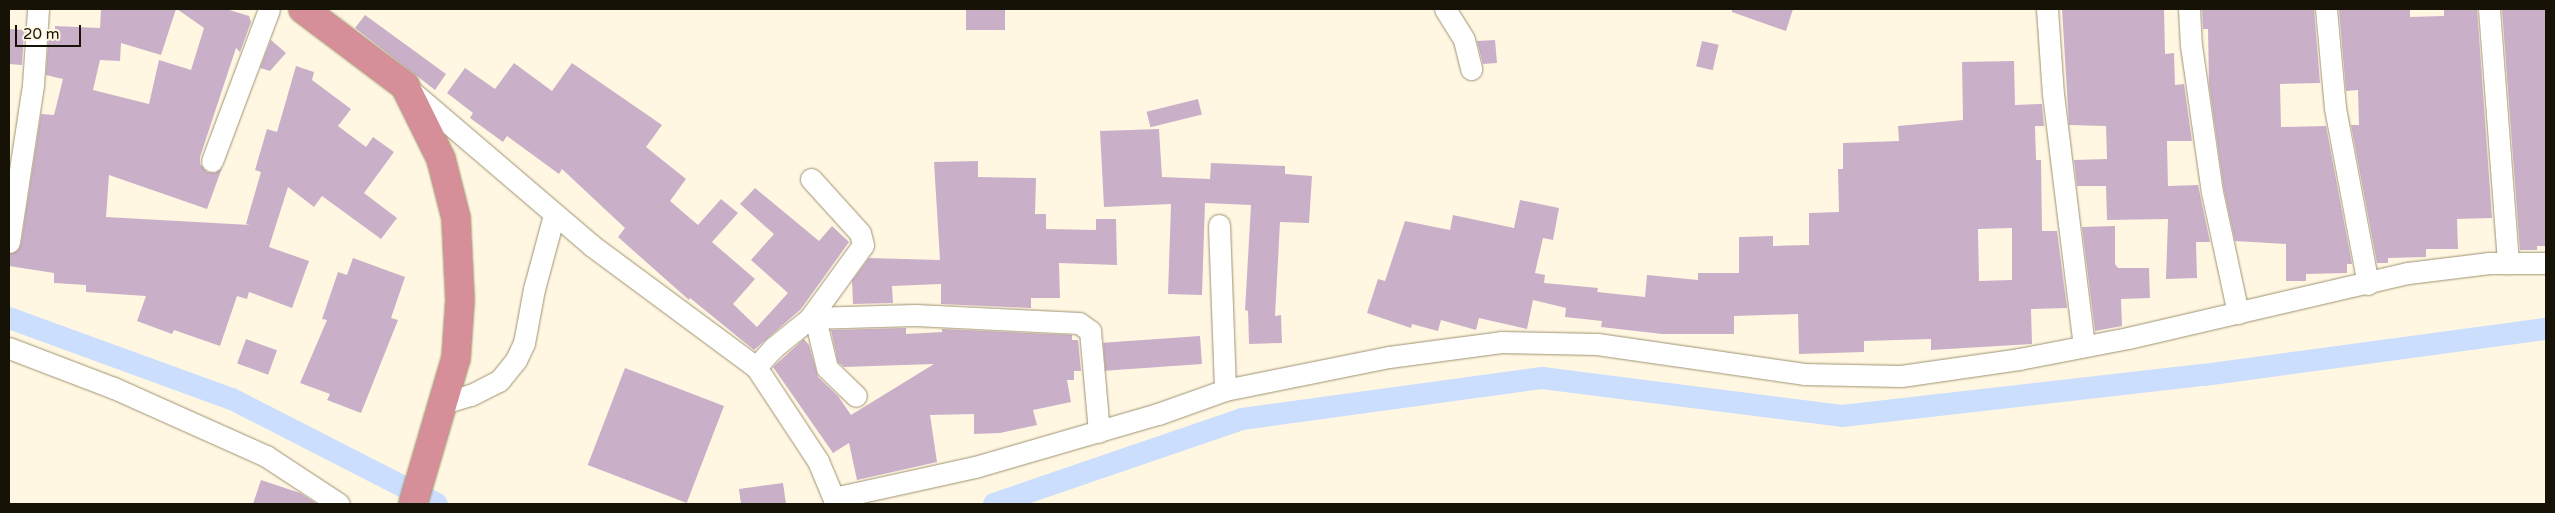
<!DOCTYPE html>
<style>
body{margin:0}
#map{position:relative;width:2555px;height:513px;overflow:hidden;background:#fff7e2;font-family:"Varela Round",sans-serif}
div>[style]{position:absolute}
.canal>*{height:22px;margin:-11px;padding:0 11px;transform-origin:11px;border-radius:11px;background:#cbdefd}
.building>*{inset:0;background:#caafc9;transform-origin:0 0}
.roads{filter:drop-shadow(0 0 1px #9e9271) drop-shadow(0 0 1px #9e9271)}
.minor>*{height:21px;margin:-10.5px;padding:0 10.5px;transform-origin:10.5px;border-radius:10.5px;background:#fff}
.trunk>*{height:28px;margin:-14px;padding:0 14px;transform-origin:14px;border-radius:14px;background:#d68e98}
span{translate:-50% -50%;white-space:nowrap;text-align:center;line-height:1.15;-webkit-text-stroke:4px #fff7e2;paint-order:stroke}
.frame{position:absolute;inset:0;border:10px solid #161206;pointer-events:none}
.scale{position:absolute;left:15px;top:25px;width:66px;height:22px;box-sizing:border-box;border:2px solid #161206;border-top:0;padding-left:6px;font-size:15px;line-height:18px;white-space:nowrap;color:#161206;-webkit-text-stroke:4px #fff7e2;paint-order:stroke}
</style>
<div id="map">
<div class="canal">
<i style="left:9px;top:318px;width:237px;rotate:20deg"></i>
<i style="left:232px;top:399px;width:230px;rotate:27.1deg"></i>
<i style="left:994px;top:504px;width:262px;rotate:-18.9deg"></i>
<i style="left:1242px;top:419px;width:303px;rotate:-7.8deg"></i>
<i style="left:1542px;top:378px;width:302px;rotate:7.2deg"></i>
<i style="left:1842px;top:416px;width:364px;rotate:-6.5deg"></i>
<i style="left:2204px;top:375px;width:345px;rotate:-7.7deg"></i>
</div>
<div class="building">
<i style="clip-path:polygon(101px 9px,176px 9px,161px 55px,121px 43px,120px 61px,100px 60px,93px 90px,149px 104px,159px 60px,191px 70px,204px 28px,177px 9px,226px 9px,249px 16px,251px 22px,240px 52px,236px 48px,200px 157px,200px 164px,207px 172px,215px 173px,222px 168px,207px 209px,109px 175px,106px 217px,250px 225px,246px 224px,261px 172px,255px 170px,267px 129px,277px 132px,296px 66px,314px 72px,312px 80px,351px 109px,338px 126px,366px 147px,373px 137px,394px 152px,364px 193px,397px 218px,381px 239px,322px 196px,314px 207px,288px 187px,269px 247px,309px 261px,292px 308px,249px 292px,247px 299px,237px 296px,220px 346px,174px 330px,172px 334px,137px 321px,146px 296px,86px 292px,86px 285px,54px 283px,54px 273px,9px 266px,9px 254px,18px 250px,21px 244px,41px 114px,54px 115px,63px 79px,46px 75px,49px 31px,55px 32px,55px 26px,100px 28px)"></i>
<i style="left:966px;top:9px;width:39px;height:21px"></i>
<i style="clip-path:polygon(1732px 9px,1793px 9px,1786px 31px,1732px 12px)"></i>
<i style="clip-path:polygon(2062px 9px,2164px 9px,2165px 54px,2174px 53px,2175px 85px,2184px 84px,2192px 141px,2167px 141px,2168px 186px,2198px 185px,2210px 242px,2196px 242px,2197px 278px,2166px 279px,2168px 219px,2107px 220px,2106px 186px,2077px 186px,2074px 160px,2107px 159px,2106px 126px,2069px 125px)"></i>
<i style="clip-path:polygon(2202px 9px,2314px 9px,2320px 83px,2280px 84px,2281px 127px,2326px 126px,2352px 264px,2347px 264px,2347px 273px,2306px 274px,2306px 281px,2286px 281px,2286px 244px,2235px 241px,2224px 190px,2209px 84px,2208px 29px,2203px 29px)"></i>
<i style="clip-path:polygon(2339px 9px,2410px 9px,2410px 17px,2444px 16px,2444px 9px,2477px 9px,2492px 218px,2457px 219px,2458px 249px,2426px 249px,2426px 257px,2388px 258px,2388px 263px,2377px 263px,2351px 125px,2359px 125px,2358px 90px,2346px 91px)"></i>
<i style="clip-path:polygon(2502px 9px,2546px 9px,2546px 246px,2537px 246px,2537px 250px,2520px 250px)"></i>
<i style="clip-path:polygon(365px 15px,446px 74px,435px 90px,355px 28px)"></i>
<i style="clip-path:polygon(9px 29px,24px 30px,22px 65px,9px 64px)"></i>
<i style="clip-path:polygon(271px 40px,286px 53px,270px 71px,260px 68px)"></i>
<i style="clip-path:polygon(1495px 40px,1497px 63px,1483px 64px,1477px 41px)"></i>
<i style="left:1702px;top:41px;width:17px;height:26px;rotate:13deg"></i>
<i style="clip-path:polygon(evenodd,2014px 61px,2015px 105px,2042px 104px,2044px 126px,2035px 126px,2036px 160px,2041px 160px,2042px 231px,2057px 231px,2067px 308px,2031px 309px,2032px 344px,1931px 350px,1931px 339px,1864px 341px,1864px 352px,1799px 354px,1798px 314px,1734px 316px,1734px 334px,1662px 334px,1601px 327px,1602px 321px,1565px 317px,1566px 308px,1533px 300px,1527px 329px,1479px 318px,1476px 330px,1441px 320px,1438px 331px,1412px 324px,1411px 328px,1367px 313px,1378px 279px,1385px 281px,1405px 221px,1450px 230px,1453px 215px,1514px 228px,1520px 200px,1559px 208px,1553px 240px,1543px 238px,1535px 273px,1545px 275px,1544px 283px,1598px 288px,1597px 292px,1645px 297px,1647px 275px,1698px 280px,1698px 273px,1739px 273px,1739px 237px,1773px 236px,1773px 246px,1809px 245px,1809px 213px,1839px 212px,1838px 169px,1843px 169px,1843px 143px,1899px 141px,1898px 126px,1963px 120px,1962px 62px,2014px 61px,2012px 228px,2012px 280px,1979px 281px,1978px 229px,2012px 228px)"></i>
<i style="clip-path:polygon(514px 63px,552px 91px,572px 63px,662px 125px,646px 147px,686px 179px,670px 201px,698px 225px,721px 199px,738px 213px,712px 242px,755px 279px,733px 304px,757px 327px,788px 293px,751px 260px,774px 234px,740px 204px,755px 188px,819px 241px,832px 226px,849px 242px,801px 309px,754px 350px,690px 298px,689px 300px,618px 237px,625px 228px,562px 169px,559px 174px,507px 136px,503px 142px,470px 118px,473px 113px,447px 93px,465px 68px,495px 89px)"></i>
<i style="left:1198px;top:99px;width:16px;height:53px;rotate:76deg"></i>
<i style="clip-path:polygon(1159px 129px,1162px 177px,1210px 179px,1211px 163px,1285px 166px,1285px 174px,1312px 176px,1309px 223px,1280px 222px,1275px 316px,1281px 315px,1282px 343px,1249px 344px,1248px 311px,1245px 310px,1251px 205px,1205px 203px,1202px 295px,1168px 294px,1171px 204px,1104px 207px,1100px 131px)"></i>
<i style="clip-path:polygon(978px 161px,978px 177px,1036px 178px,1035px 214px,1046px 214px,1046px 229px,1096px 230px,1096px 219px,1116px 219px,1117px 265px,1059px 263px,1060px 298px,1031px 298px,1031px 308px,941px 304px,941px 284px,892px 286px,893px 303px,853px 304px,852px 281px,869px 258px,940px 260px,934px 162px)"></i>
<i style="clip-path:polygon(2115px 226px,2115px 264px,2118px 268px,2149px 268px,2150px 298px,2121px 299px,2122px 326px,2095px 331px,2082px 227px)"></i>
<i style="clip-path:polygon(353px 258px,405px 277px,391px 318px,398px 320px,361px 413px,327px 400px,330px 394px,300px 383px,327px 320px,322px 319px,338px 272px,347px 275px)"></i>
<i style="clip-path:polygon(906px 328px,906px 334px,942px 332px,942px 329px,1072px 335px,1072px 340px,1078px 340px,1081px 371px,1074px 371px,1074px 380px,1067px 380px,1071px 402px,1033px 410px,1037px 425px,1000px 433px,974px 434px,974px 414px,930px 415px,937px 462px,857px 480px,849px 443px,833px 453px,773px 367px,804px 339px,809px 345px,818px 377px,838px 396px,851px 415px,934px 364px,844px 367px,838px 362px,831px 330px)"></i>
<i style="left:1200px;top:336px;width:28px;height:97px;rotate:86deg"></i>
<i style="left:246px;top:339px;width:33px;height:26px;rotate:20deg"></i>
<i style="left:625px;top:368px;width:106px;height:104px;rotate:21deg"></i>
<i style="clip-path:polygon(261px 480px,300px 493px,317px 504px,253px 504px)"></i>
<i style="clip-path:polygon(783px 483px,786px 504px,741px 504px,739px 489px)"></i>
</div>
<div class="roads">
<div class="minor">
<i style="left:1445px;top:9px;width:36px;rotate:58deg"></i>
<i style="left:1464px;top:40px;width:30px;rotate:76deg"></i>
<i style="left:2047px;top:9px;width:85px;rotate:86deg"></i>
<i style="left:2053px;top:94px;width:254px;rotate:83deg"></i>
<i style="left:2189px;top:9px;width:36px;rotate:87deg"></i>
<i style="left:2191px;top:45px;width:148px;rotate:81.9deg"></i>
<i style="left:2212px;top:192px;width:124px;rotate:77.9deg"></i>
<i style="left:2326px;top:9px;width:99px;rotate:84.8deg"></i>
<i style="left:2335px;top:108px;width:179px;rotate:79.4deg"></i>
<i style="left:2489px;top:9px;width:255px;rotate:85.7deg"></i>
<i style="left:411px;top:91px;width:237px;rotate:40.5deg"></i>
<i style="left:591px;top:245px;width:205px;rotate:36.5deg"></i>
<i style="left:756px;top:367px;width:113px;rotate:56.6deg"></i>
<i style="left:818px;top:461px;width:47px;rotate:67.3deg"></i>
<i style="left:212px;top:161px;width:162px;rotate:-69.4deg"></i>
<i style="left:1219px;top:225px;width:165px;rotate:87.9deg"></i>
<i style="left:9px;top:242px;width:159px;rotate:-81.3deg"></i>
<i style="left:33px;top:85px;width:76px;rotate:-86.2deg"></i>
<i style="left:810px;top:318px;width:90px;rotate:-54deg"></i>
<i style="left:863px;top:245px;width:12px;rotate:-104deg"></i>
<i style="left:860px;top:233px;width:73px;rotate:-132.2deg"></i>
<i style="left:815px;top:318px;width:51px;rotate:76.5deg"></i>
<i style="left:827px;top:368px;width:40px;rotate:44deg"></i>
<i style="left:9px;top:348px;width:112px;rotate:20.9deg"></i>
<i style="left:114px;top:388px;width:167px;rotate:24.1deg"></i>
<i style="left:266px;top:456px;width:87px;rotate:33.3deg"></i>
<i style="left:756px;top:367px;width:25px;rotate:-48deg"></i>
<i style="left:773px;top:348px;width:48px;rotate:-39deg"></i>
<i style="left:810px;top:318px;width:105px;rotate:-1.6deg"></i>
<i style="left:915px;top:315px;width:164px;rotate:2.8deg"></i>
<i style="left:1079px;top:323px;width:14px;rotate:36deg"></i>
<i style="left:1090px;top:331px;width:101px;rotate:84.9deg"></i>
<i style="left:444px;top:403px;width:28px;rotate:-17deg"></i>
<i style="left:471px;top:395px;width:31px;rotate:-27deg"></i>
<i style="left:499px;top:381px;width:27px;rotate:-51deg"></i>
<i style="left:516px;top:360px;width:19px;rotate:-65deg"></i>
<i style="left:524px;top:343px;width:55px;rotate:-79.5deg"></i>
<i style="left:534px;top:289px;width:77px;rotate:-74.9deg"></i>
<i style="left:834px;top:498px;width:144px;rotate:-12.4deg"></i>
<i style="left:975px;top:467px;width:191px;rotate:-16.2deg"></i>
<i style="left:1158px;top:414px;width:71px;rotate:-19.7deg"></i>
<i style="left:1225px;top:390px;width:167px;rotate:-11.4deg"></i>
<i style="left:1389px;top:357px;width:113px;rotate:-7.6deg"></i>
<i style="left:1501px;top:342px;width:96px;rotate:1.2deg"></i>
<i style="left:1597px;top:344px;width:209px;rotate:8.2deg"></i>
<i style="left:1804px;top:374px;width:97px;rotate:1.2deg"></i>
<i style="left:1901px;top:376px;width:119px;rotate:-8.2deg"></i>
<i style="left:2019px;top:359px;width:111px;rotate:-10.9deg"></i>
<i style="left:2128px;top:338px;width:287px;rotate:-13.1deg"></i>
<i style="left:2408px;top:273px;width:82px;rotate:-7deg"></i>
<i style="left:2489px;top:263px;width:57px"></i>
</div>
<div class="trunk">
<i style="left:303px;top:9px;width:128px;rotate:37deg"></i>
<i style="left:405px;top:86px;width:81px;rotate:63.7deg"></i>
<i style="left:441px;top:159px;width:61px;rotate:75.7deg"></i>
<i style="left:456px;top:218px;width:82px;rotate:87.2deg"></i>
<i style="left:460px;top:300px;width:58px;rotate:93.9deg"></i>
<i style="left:456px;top:358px;width:152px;rotate:106.4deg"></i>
</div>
</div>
<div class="frame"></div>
<div class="scale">20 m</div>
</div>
